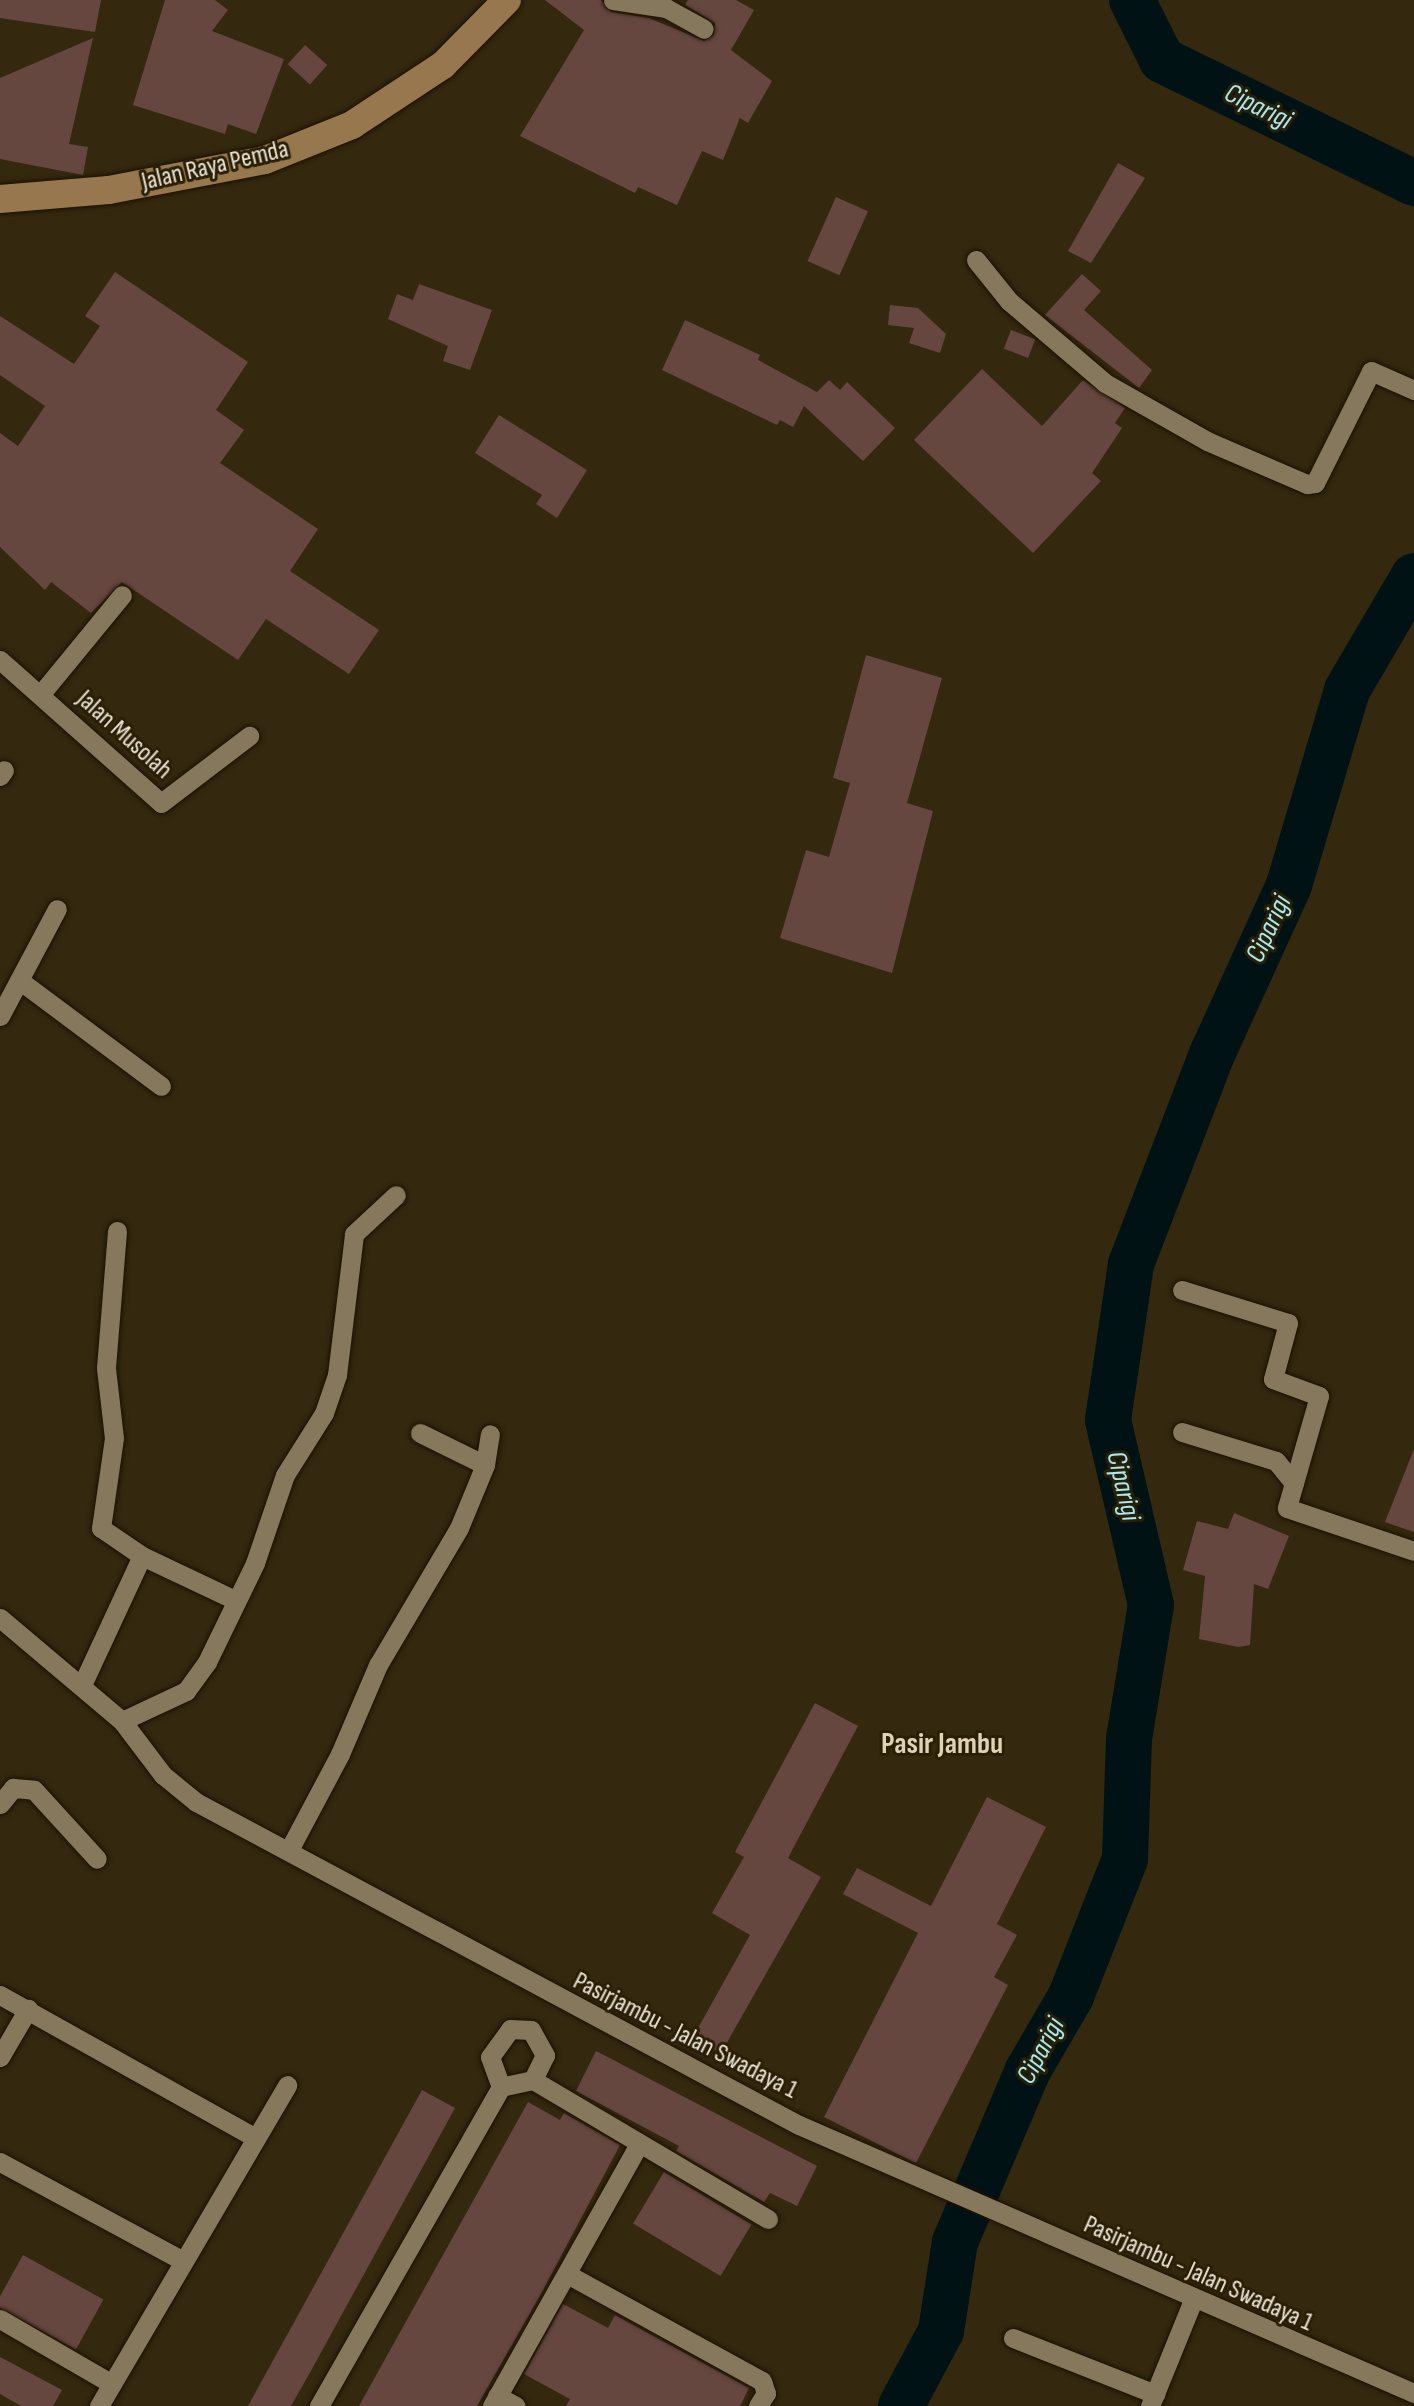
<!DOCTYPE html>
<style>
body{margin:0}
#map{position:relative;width:1414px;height:2406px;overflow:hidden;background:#34280f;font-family:"Sofia Sans Condensed",sans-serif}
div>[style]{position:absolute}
.river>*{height:46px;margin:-23px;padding:0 23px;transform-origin:23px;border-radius:23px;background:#011215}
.building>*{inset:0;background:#654740;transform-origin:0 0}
.roads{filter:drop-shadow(0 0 2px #1b1100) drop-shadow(0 0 2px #1b1100)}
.street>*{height:19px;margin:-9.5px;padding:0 9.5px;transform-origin:9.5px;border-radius:9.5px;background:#85785c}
.secondary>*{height:28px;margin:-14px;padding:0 14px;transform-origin:14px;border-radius:14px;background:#96774e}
span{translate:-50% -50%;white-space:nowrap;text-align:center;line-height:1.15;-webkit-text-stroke:6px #2a1f05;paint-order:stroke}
.street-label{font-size:26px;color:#ede6d7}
.water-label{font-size:28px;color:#a2ebf7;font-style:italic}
.quarter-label{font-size:30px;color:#e0d2b4;font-weight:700}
</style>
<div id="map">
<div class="river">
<i style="left:1132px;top:0;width:67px;rotate:63.4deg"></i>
<i style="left:1162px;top:60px;width:280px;rotate:26deg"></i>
<i style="left:901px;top:2406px;width:85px;rotate:-61.9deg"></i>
<i style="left:941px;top:2331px;width:90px;rotate:-81.1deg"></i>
<i style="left:955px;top:2242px;width:185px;rotate:-67deg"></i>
<i style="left:1027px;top:2072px;width:88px;rotate:-59.9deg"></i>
<i style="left:1071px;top:1996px;width:147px;rotate:-68.5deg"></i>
<i style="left:1125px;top:1859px;width:120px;rotate:-88.1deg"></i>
<i style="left:1129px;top:1739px;width:136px;rotate:-80.7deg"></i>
<i style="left:1151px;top:1605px;width:190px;rotate:-103.1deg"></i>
<i style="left:1108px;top:1420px;width:158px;rotate:-81.6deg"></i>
<i style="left:1131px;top:1264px;width:227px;rotate:-68.9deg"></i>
<i style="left:1213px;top:1052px;width:183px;rotate:-65.5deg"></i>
<i style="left:1289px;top:885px;width:203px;rotate:-73.4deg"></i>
<i style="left:1347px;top:690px;width:132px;rotate:-59.6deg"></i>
</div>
<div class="building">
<i style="clip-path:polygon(0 0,101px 0,95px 32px,0 18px)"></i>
<i style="clip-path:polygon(165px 0,215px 0,228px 10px,212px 31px,284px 59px,256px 134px,228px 124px,225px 134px,133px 105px)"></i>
<i style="clip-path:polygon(545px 0,601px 0,611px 12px,649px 18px,704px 41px,714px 35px,715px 23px,685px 5px,688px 0,736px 0,754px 10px,731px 50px,772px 81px,748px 123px,740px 118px,723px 160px,702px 151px,677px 205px,638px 187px,635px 193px,520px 136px,584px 30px)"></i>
<i style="clip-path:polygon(93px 38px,69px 144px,88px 147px,83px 175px,0 159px,0 78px)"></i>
<i style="left:305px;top:45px;width:30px;height:26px;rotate:42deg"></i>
<i style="clip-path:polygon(1118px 163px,1145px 178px,1091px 263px,1068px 251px)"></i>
<i style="left:836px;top:197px;width:35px;height:70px;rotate:24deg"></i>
<i style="clip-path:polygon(115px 272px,248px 362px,216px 410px,244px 430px,220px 463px,318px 529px,290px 571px,379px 630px,349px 674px,266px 619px,238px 660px,122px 582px,91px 613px,51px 582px,45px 590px,0 547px,0 433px,18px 446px,45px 406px,0 375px,0 316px,74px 364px,100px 326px,85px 316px)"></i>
<i style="clip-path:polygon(1082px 274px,1101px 291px,1084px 310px,1152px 370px,1139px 388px,1045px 315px)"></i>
<i style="clip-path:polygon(419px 284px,492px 310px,470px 370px,443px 361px,448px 346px,388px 319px,397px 294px,413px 300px)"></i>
<i style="clip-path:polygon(890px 305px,918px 308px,946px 334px,940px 353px,909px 343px,914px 328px,888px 325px)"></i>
<i style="clip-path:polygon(685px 320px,760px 355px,758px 360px,817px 392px,829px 380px,840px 390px,847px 382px,895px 428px,863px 461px,804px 406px,793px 427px,780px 420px,777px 425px,662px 370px)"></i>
<i style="left:1011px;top:330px;width:26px;height:20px;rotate:21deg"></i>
<i style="clip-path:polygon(982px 369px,1042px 426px,1083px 380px,1125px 408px,1115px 423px,1122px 428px,1092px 473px,1101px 481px,1033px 553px,914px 440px)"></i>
<i style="clip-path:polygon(499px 415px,587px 470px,557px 518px,536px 504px,542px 495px,475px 453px)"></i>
<i style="clip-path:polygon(866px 655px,942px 678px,907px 803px,933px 811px,892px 973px,780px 938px,806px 850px,829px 857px,850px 783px,833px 778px)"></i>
<i style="clip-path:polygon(1414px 1449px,1414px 1532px,1385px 1522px)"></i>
<i style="clip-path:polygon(1234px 1513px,1289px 1536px,1268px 1589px,1254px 1584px,1250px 1645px,1238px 1647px,1199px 1639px,1205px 1576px,1183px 1570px,1197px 1521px,1228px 1529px)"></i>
<i style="clip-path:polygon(815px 1703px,858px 1726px,788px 1858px,821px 1877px,721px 2053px,693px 2037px,750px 1935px,712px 1913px,744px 1857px,735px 1852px)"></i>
<i style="clip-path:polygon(987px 1797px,1046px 1827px,997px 1924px,1017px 1935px,994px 1977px,1008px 1985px,916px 2163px,824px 2117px,918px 1933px,843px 1894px,857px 1868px,931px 1906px)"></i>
<i style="clip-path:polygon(596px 2051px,817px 2166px,797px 2206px,770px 2193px,764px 2202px,676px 2151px,679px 2146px,576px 2091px)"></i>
<i style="clip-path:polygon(422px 2090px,455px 2108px,312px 2369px,291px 2406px,248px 2406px)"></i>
<i style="clip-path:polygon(528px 2102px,560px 2120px,564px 2113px,620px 2145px,542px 2292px,477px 2406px,359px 2406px)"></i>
<i style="left:664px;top:2172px;width:102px;height:60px;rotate:31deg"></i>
<i style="left:23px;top:2255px;width:92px;height:57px;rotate:29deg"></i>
<i style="clip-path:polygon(563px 2304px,608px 2328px,615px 2315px,749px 2388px,740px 2406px,566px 2406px,570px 2399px,524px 2374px)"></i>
<i style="clip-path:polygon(0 2357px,62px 2390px,53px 2406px,21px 2406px,0 2394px)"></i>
</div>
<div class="roads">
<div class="street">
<i style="left:613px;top:0;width:54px;rotate:8.6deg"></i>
<i style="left:666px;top:8px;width:43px;rotate:28.9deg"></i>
<i style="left:976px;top:260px;width:53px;rotate:51.2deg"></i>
<i style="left:1009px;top:301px;width:126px;rotate:40.5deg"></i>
<i style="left:1105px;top:383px;width:117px;rotate:29.6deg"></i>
<i style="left:1207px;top:441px;width:109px;rotate:23.3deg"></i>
<i style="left:1307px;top:484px;width:8px;rotate:-7deg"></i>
<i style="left:1315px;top:483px;width:125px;rotate:-63.4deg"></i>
<i style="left:1371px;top:371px;width:47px;rotate:23.8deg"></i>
<i style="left:0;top:660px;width:215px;rotate:41.6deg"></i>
<i style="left:161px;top:803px;width:111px;rotate:-37.3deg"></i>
<i style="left:40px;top:695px;width:129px;rotate:-50.6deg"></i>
<i style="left:0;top:776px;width:7px;rotate:-56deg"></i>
<i style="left:23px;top:983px;width:172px;rotate:36.7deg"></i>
<i style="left:0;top:1016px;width:121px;rotate:-62deg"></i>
<i style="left:117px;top:1231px;width:137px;rotate:94.6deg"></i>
<i style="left:106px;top:1368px;width:70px;rotate:83.5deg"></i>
<i style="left:114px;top:1438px;width:91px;rotate:98.2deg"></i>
<i style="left:101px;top:1528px;width:50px;rotate:34.3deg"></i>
<i style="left:142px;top:1556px;width:101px;rotate:25.3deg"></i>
<i style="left:1182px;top:1290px;width:111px;rotate:17.3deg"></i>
<i style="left:1288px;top:1323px;width:58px;rotate:105deg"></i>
<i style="left:1273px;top:1379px;width:49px;rotate:20.3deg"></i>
<i style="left:1319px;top:1396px;width:91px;rotate:106deg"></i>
<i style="left:1182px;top:1432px;width:98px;rotate:17.1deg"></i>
<i style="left:1276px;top:1461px;width:28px;rotate:51deg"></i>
<i style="left:1294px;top:1483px;width:26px;rotate:106deg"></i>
<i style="left:1287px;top:1508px;width:134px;rotate:18.7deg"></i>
<i style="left:420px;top:1433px;width:72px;rotate:26.2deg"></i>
<i style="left:0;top:1618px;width:160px;rotate:40.2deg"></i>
<i style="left:122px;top:1721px;width:68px;rotate:52.8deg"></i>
<i style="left:163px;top:1775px;width:43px;rotate:39.3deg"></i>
<i style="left:196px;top:1802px;width:684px;rotate:28.18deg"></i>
<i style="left:799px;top:2125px;width:671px;rotate:23.55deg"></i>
<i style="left:82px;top:1685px;width:142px;rotate:-65.1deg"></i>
<i style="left:122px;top:1721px;width:71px;rotate:-25.1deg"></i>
<i style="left:186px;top:1691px;width:36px;rotate:-54deg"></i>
<i style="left:207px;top:1662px;width:110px;rotate:-64.1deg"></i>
<i style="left:255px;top:1563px;width:93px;rotate:-71.2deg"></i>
<i style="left:285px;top:1475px;width:73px;rotate:-57.8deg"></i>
<i style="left:324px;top:1413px;width:40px;rotate:-71.1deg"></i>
<i style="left:337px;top:1375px;width:142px;rotate:-83.1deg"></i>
<i style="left:354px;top:1234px;width:57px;rotate:-42.9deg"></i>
<i style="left:0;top:1804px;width:21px;rotate:-51deg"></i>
<i style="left:13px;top:1788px;width:21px;rotate:5deg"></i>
<i style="left:34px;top:1790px;width:93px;rotate:47.6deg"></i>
<i style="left:289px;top:1850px;width:109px;rotate:-62deg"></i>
<i style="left:340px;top:1754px;width:97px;rotate:-66.9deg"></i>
<i style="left:378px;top:1665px;width:159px;rotate:-59.4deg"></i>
<i style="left:459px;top:1528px;width:68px;rotate:-67.6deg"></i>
<i style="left:485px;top:1465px;width:31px;rotate:-81deg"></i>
<i style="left:0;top:1995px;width:291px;rotate:29.2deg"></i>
<i style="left:510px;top:2029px;width:21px;rotate:3deg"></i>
<i style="left:531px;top:2030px;width:29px;rotate:61deg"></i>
<i style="left:545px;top:2055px;width:28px;rotate:116deg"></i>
<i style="left:533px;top:2080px;width:33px;rotate:168deg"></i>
<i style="left:501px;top:2087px;width:32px;rotate:-110deg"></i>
<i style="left:490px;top:2057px;width:34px;rotate:-54deg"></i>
<i style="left:0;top:2057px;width:56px;rotate:-59.7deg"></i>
<i style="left:533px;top:2080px;width:273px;rotate:30.6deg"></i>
<i style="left:0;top:2162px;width:206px;rotate:28.4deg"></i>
<i style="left:567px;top:2274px;width:222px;rotate:28.8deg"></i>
<i style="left:762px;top:2381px;width:13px;rotate:72deg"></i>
<i style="left:766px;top:2393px;width:15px;rotate:122deg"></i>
<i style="left:0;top:2319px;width:129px;rotate:30.1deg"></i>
<i style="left:1013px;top:2338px;width:153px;rotate:21.5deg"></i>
<i style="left:497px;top:2396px;width:21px;rotate:28deg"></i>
<i style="left:99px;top:2406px;width:372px;rotate:-59.6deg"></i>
<i style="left:319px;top:2406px;width:367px;rotate:-60.3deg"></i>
<i style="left:492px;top:2406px;width:298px;rotate:-60.7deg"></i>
<i style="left:1150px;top:2406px;width:114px;rotate:-67.9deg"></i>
</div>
<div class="secondary">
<i style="left:0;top:199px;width:109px;rotate:-4.7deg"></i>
<i style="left:109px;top:190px;width:159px;rotate:-10.9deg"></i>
<i style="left:265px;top:160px;width:94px;rotate:-21.9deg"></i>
<i style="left:352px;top:125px;width:109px;rotate:-33.4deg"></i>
<i style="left:443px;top:65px;width:91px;rotate:-45.4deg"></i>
</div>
</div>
<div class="street-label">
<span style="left:215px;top:166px;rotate:-13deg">Jalan Raya Pemda</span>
<span style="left:124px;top:735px;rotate:42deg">Jalan Musolah</span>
<span style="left:685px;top:2036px;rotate:27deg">Pasirjambu - Jalan Swadaya 1</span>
<span style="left:1198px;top:2274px;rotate:24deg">Pasirjambu - Jalan Swadaya 1</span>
</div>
<div class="water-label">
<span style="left:1258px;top:107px;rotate:26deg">Ciparigi</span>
<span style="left:1269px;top:929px;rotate:-65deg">Ciparigi</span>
<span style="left:1123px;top:1486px;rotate:77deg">Ciparigi</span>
<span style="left:1041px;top:2051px;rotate:-62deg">Ciparigi</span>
</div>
<div class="quarter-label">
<span style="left:942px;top:1744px">Pasir Jambu</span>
</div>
</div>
